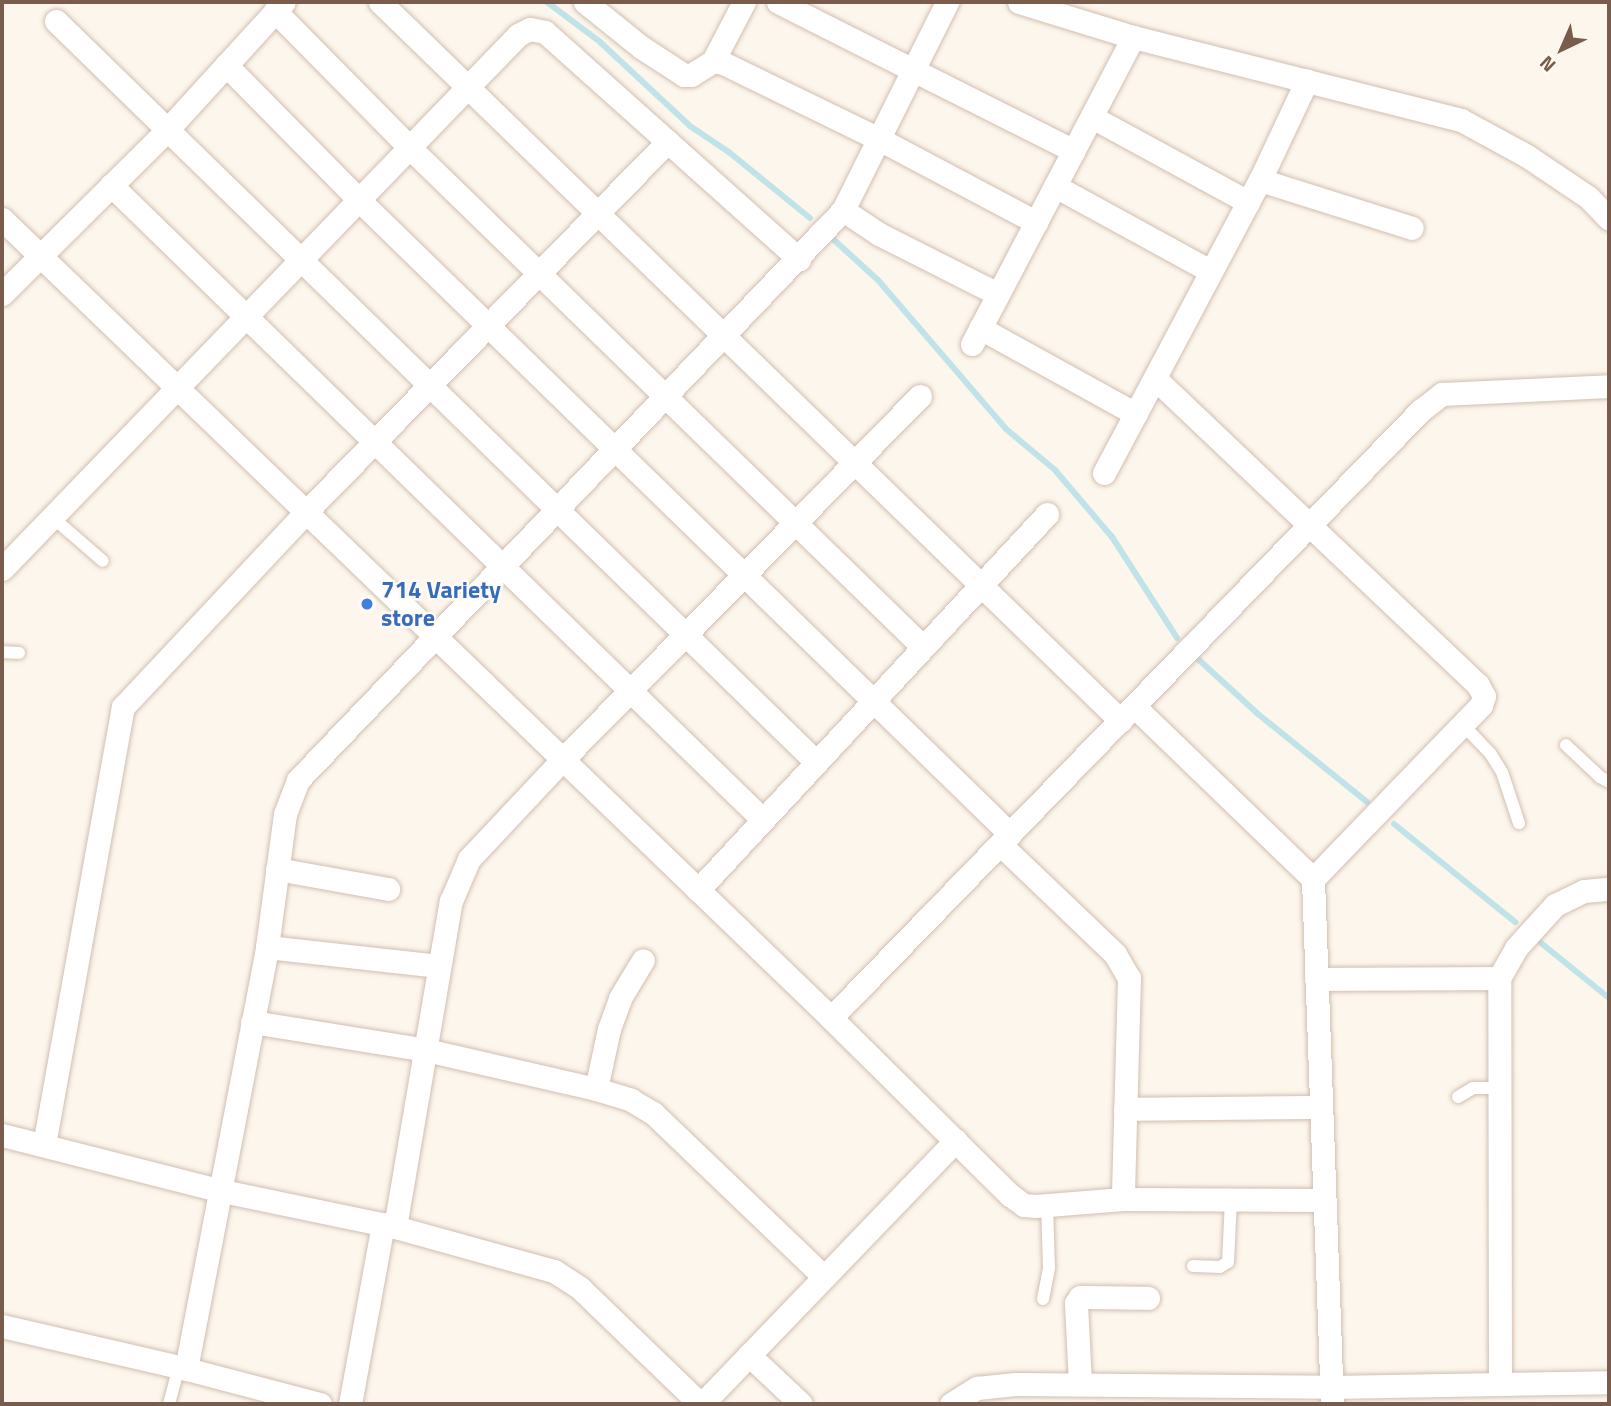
<!DOCTYPE html>
<style>
body{margin:0}
#map{position:relative;width:1611px;height:1406px;overflow:hidden;background:#fdf6ec;font-family:"Titillium Web",sans-serif}
div>[style]{position:absolute}
.stream>*{height:6px;margin:-3px;padding:0 3px;transform-origin:3px;border-radius:3px;background:#bfe3e8}
.roads{filter:drop-shadow(0 0 2px #d1beb0) drop-shadow(0 0 2px #d1beb0)}
.service>*{height:12px;margin:-6px;padding:0 6px;transform-origin:6px;border-radius:6px;background:#fff}
.minor>*{height:23px;margin:-11.5px;padding:0 11.5px;transform-origin:11.5px;border-radius:11.5px;background:#fff}
.dots>*{width:19px;height:19px;translate:-50% -50%;box-sizing:border-box;border:4px solid #fffaf3;border-radius:50%}
span{translate:-50% -50%;white-space:nowrap;text-align:center;line-height:1.15;-webkit-text-stroke:5px #fffaf3;paint-order:stroke}
.shop-label{font-size:24px;color:#366cbe;font-weight:700}
.left{translate:0 -50%;text-align:left}
.frame{position:absolute;inset:0;border:4px solid #7a5c4d;pointer-events:none}
.north{position:absolute;left:1527px;top:14px;width:70px;height:70px;-webkit-text-stroke:5px #fffaf3;paint-order:stroke;rotate:224deg;font-size:19px;font-weight:700;line-height:28px;text-align:center;color:#7a5c4d}
.north::after{content:'';display:block;margin:auto;width:24px;height:32px;background:#7a5c4d;clip-path:polygon(50% 0,100% 100%,50% 72%,0 100%)}
</style>
<div id="map">
<div class="stream">
<i style="left:547px;top:2px;width:66px;rotate:37deg"></i>
<i style="left:600px;top:42px;width:123px;rotate:43deg"></i>
<i style="left:690px;top:126px;width:48px;rotate:34deg"></i>
<i style="left:730px;top:153px;width:103px;rotate:39.1deg"></i>
<i style="left:834px;top:240px;width:59px;rotate:42.3deg"></i>
<i style="left:878px;top:280px;width:196px;rotate:49.3deg"></i>
<i style="left:1006px;top:429px;width:64px;rotate:39.9deg"></i>
<i style="left:1055px;top:470px;width:88px;rotate:49.6deg"></i>
<i style="left:1112px;top:537px;width:120px;rotate:57.2deg"></i>
<i style="left:1198px;top:659px;width:81px;rotate:42.5deg"></i>
<i style="left:1258px;top:714px;width:140px;rotate:38.9deg"></i>
<i style="left:1394px;top:824px;width:156px;rotate:39deg"></i>
<i style="left:1541px;top:943px;width:87px;rotate:39deg"></i>
</div>
<div class="roads">
<div class="service">
<i style="left:52px;top:517px;width:67px;rotate:40.8deg"></i>
<i style="left:2px;top:652px;width:17px;rotate:3deg"></i>
<i style="left:1463px;top:725px;width:39px;rotate:46deg"></i>
<i style="left:1490px;top:753px;width:22px;rotate:58deg"></i>
<i style="left:1502px;top:772px;width:54px;rotate:71.6deg"></i>
<i style="left:1566px;top:745px;width:47px;rotate:43.3deg"></i>
<i style="left:1600px;top:777px;width:10px;rotate:29deg"></i>
<i style="left:1458px;top:1097px;width:17px;rotate:-31deg"></i>
<i style="left:1473px;top:1088px;width:26px"></i>
<i style="left:1193px;top:1266px;width:27px;rotate:2deg"></i>
<i style="left:1220px;top:1267px;width:9px;rotate:-32deg"></i>
<i style="left:1228px;top:1262px;width:62px;rotate:-87.2deg"></i>
<i style="left:1043px;top:1299px;width:32px;rotate:-79deg"></i>
<i style="left:1049px;top:1268px;width:63px;rotate:-91.8deg"></i>
<i style="left:169px;top:1404px;width:38px;rotate:-75deg"></i>
</div>
<div class="minor">
<i style="left:380px;top:2px;width:1032px;rotate:44.14deg"></i>
<i style="left:585px;top:2px;width:72px;rotate:38.8deg"></i>
<i style="left:641px;top:47px;width:51px;rotate:33.1deg"></i>
<i style="left:684px;top:75px;width:7px"></i>
<i style="left:691px;top:75px;width:26px;rotate:-32deg"></i>
<i style="left:713px;top:61px;width:10px;rotate:11deg"></i>
<i style="left:723px;top:63px;width:174px;rotate:26deg"></i>
<i style="left:879px;top:139px;width:178px;rotate:27.9deg"></i>
<i style="left:778px;top:2px;width:331px;rotate:26.7deg"></i>
<i style="left:1019px;top:2px;width:119px;rotate:17.1deg"></i>
<i style="left:1133px;top:37px;width:338px;rotate:14.2deg"></i>
<i style="left:1461px;top:120px;width:75px;rotate:28.6deg"></i>
<i style="left:1527px;top:156px;width:73px;rotate:33.9deg"></i>
<i style="left:1588px;top:197px;width:30px;rotate:46deg"></i>
<i style="left:275px;top:11px;width:191px;rotate:45.4deg"></i>
<i style="left:409px;top:147px;width:717px;rotate:44.21deg"></i>
<i style="left:56px;top:21px;width:1061px;rotate:44.27deg"></i>
<i style="left:713px;top:61px;width:67px;rotate:-62.3deg"></i>
<i style="left:226px;top:65px;width:190px;rotate:45.4deg"></i>
<i style="left:359px;top:200px;width:909px;rotate:44.24deg"></i>
<i style="left:1092px;top:117px;width:178px;rotate:28.6deg"></i>
<i style="left:1260px;top:180px;width:159px;rotate:17.5deg"></i>
<i style="left:111px;top:185px;width:910px;rotate:44.24deg"></i>
<i style="left:1055px;top:186px;width:177px;rotate:28.7deg"></i>
<i style="left:843px;top:210px;width:43px;rotate:33.7deg"></i>
<i style="left:879px;top:234px;width:133px;rotate:26.8deg"></i>
<i style="left:2px;top:219px;width:1151px;rotate:43.94deg"></i>
<i style="left:831px;top:1018px;width:252px;rotate:44.7deg"></i>
<i style="left:1010px;top:1195px;width:17px;rotate:36deg"></i>
<i style="left:1024px;top:1205px;width:12px;rotate:5deg"></i>
<i style="left:1036px;top:1206px;width:87px;rotate:-4.6deg"></i>
<i style="left:1123px;top:1199px;width:199px;rotate:0.3deg"></i>
<i style="left:2px;top:294px;width:233px;rotate:-44.8deg"></i>
<i style="left:167px;top:130px;width:173px;rotate:-47.6deg"></i>
<i style="left:980px;top:328px;width:178px;rotate:28.9deg"></i>
<i style="left:972px;top:344px;width:347px;rotate:-62.3deg"></i>
<i style="left:1104px;top:473px;width:332px;rotate:-62deg"></i>
<i style="left:1260px;top:180px;width:110px;rotate:-64.8deg"></i>
<i style="left:2px;top:569px;width:743px;rotate:-45.98deg"></i>
<i style="left:518px;top:35px;width:13px;rotate:-27deg"></i>
<i style="left:530px;top:29px;width:15px;rotate:11deg"></i>
<i style="left:545px;top:32px;width:341px;rotate:41.8deg"></i>
<i style="left:1135px;top:707px;width:248px;rotate:44deg"></i>
<i style="left:1313px;top:879px;width:242px;rotate:-46deg"></i>
<i style="left:1481px;top:705px;width:9px;rotate:-72deg"></i>
<i style="left:1484px;top:696px;width:13px;rotate:-119deg"></i>
<i style="left:1478px;top:685px;width:445px;rotate:-136.5deg"></i>
<i style="left:1000px;top:844px;width:159px;rotate:43.7deg"></i>
<i style="left:1115px;top:954px;width:28px;rotate:60deg"></i>
<i style="left:1129px;top:978px;width:221px;rotate:91.6deg"></i>
<i style="left:277px;top:869px;width:113px;rotate:10.2deg"></i>
<i style="left:1313px;top:879px;width:525px;rotate:87.93deg"></i>
<i style="left:698px;top:890px;width:513px;rotate:-47.13deg"></i>
<i style="left:267px;top:947px;width:173px;rotate:6.3deg"></i>
<i style="left:1316px;top:979px;width:183px;rotate:-0.3deg"></i>
<i style="left:831px;top:1018px;width:846px;rotate:-45.86deg"></i>
<i style="left:1420px;top:411px;width:28px;rotate:-38deg"></i>
<i style="left:1442px;top:394px;width:167px;rotate:-2.7deg"></i>
<i style="left:252px;top:1022px;width:176px;rotate:9.1deg"></i>
<i style="left:426px;top:1050px;width:174px;rotate:12.9deg"></i>
<i style="left:596px;top:1089px;width:37px;rotate:17deg"></i>
<i style="left:631px;top:1100px;width:26px;rotate:31deg"></i>
<i style="left:653px;top:1113px;width:236px;rotate:43.8deg"></i>
<i style="left:596px;top:1089px;width:61px;rotate:-77.8deg"></i>
<i style="left:609px;top:1029px;width:33px;rotate:-70deg"></i>
<i style="left:620px;top:998px;width:44px;rotate:-58.8deg"></i>
<i style="left:1125px;top:1109px;width:195px;rotate:-0.6deg"></i>
<i style="left:2px;top:1135px;width:223px;rotate:14.3deg"></i>
<i style="left:218px;top:1190px;width:181px;rotate:11.8deg"></i>
<i style="left:395px;top:1227px;width:165px;rotate:15.5deg"></i>
<i style="left:554px;top:1271px;width:31px;rotate:33deg"></i>
<i style="left:580px;top:1288px;width:167px;rotate:44deg"></i>
<i style="left:44px;top:1145px;width:445px;rotate:-79.8deg"></i>
<i style="left:123px;top:707px;width:267px;rotate:-46.8deg"></i>
<i style="left:306px;top:512px;width:518px;rotate:-45.7deg"></i>
<i style="left:395px;top:1227px;width:331px;rotate:-80.3deg"></i>
<i style="left:451px;top:901px;width:46px;rotate:-66.8deg"></i>
<i style="left:469px;top:859px;width:137px;rotate:-46.8deg"></i>
<i style="left:563px;top:759px;width:509px;rotate:-45.48deg"></i>
<i style="left:2px;top:1326px;width:182px;rotate:13deg"></i>
<i style="left:179px;top:1367px;width:146px;rotate:14.7deg"></i>
<i style="left:749px;top:1355px;width:71px;rotate:43.3deg"></i>
<i style="left:186px;top:1369px;width:430px;rotate:-79.1deg"></i>
<i style="left:267px;top:947px;width:134px;rotate:-82.3deg"></i>
<i style="left:285px;top:814px;width:36px;rotate:-69deg"></i>
<i style="left:298px;top:780px;width:789px;rotate:-46.28deg"></i>
<i style="left:843px;top:210px;width:233px;rotate:-63.4deg"></i>
<i style="left:1500px;top:1382px;width:404px;rotate:-90.1deg"></i>
<i style="left:1499px;top:978px;width:34px;rotate:-60deg"></i>
<i style="left:1516px;top:948px;width:58px;rotate:-47.8deg"></i>
<i style="left:1555px;top:905px;width:32px;rotate:-26deg"></i>
<i style="left:1584px;top:891px;width:25px;rotate:-5deg"></i>
<i style="left:1080px;top:1383px;width:80px;rotate:-92.9deg"></i>
<i style="left:1076px;top:1303px;width:7px;rotate:-56deg"></i>
<i style="left:1080px;top:1297px;width:68px;rotate:0.8deg"></i>
<i style="left:350px;top:1404px;width:183px;rotate:-79.6deg"></i>
<i style="left:702px;top:1404px;width:366px;rotate:-46.1deg"></i>
<i style="left:951px;top:1404px;width:31px;rotate:-32deg"></i>
<i style="left:977px;top:1388px;width:38px;rotate:-6deg"></i>
<i style="left:1015px;top:1384px;width:316px;rotate:0.5deg"></i>
<i style="left:1331px;top:1387px;width:278px;rotate:-1deg"></i>
</div>
</div>
<div class="dots">
<i style="left:367px;top:604px;background:#3f7fe0"></i>
</div>
<div class="shop-label">
<span class="left" style="left:381px;top:604px">714 Variety<br>store</span>
</div>
<div class="frame"></div>
<div class="north">N</div>
</div>
